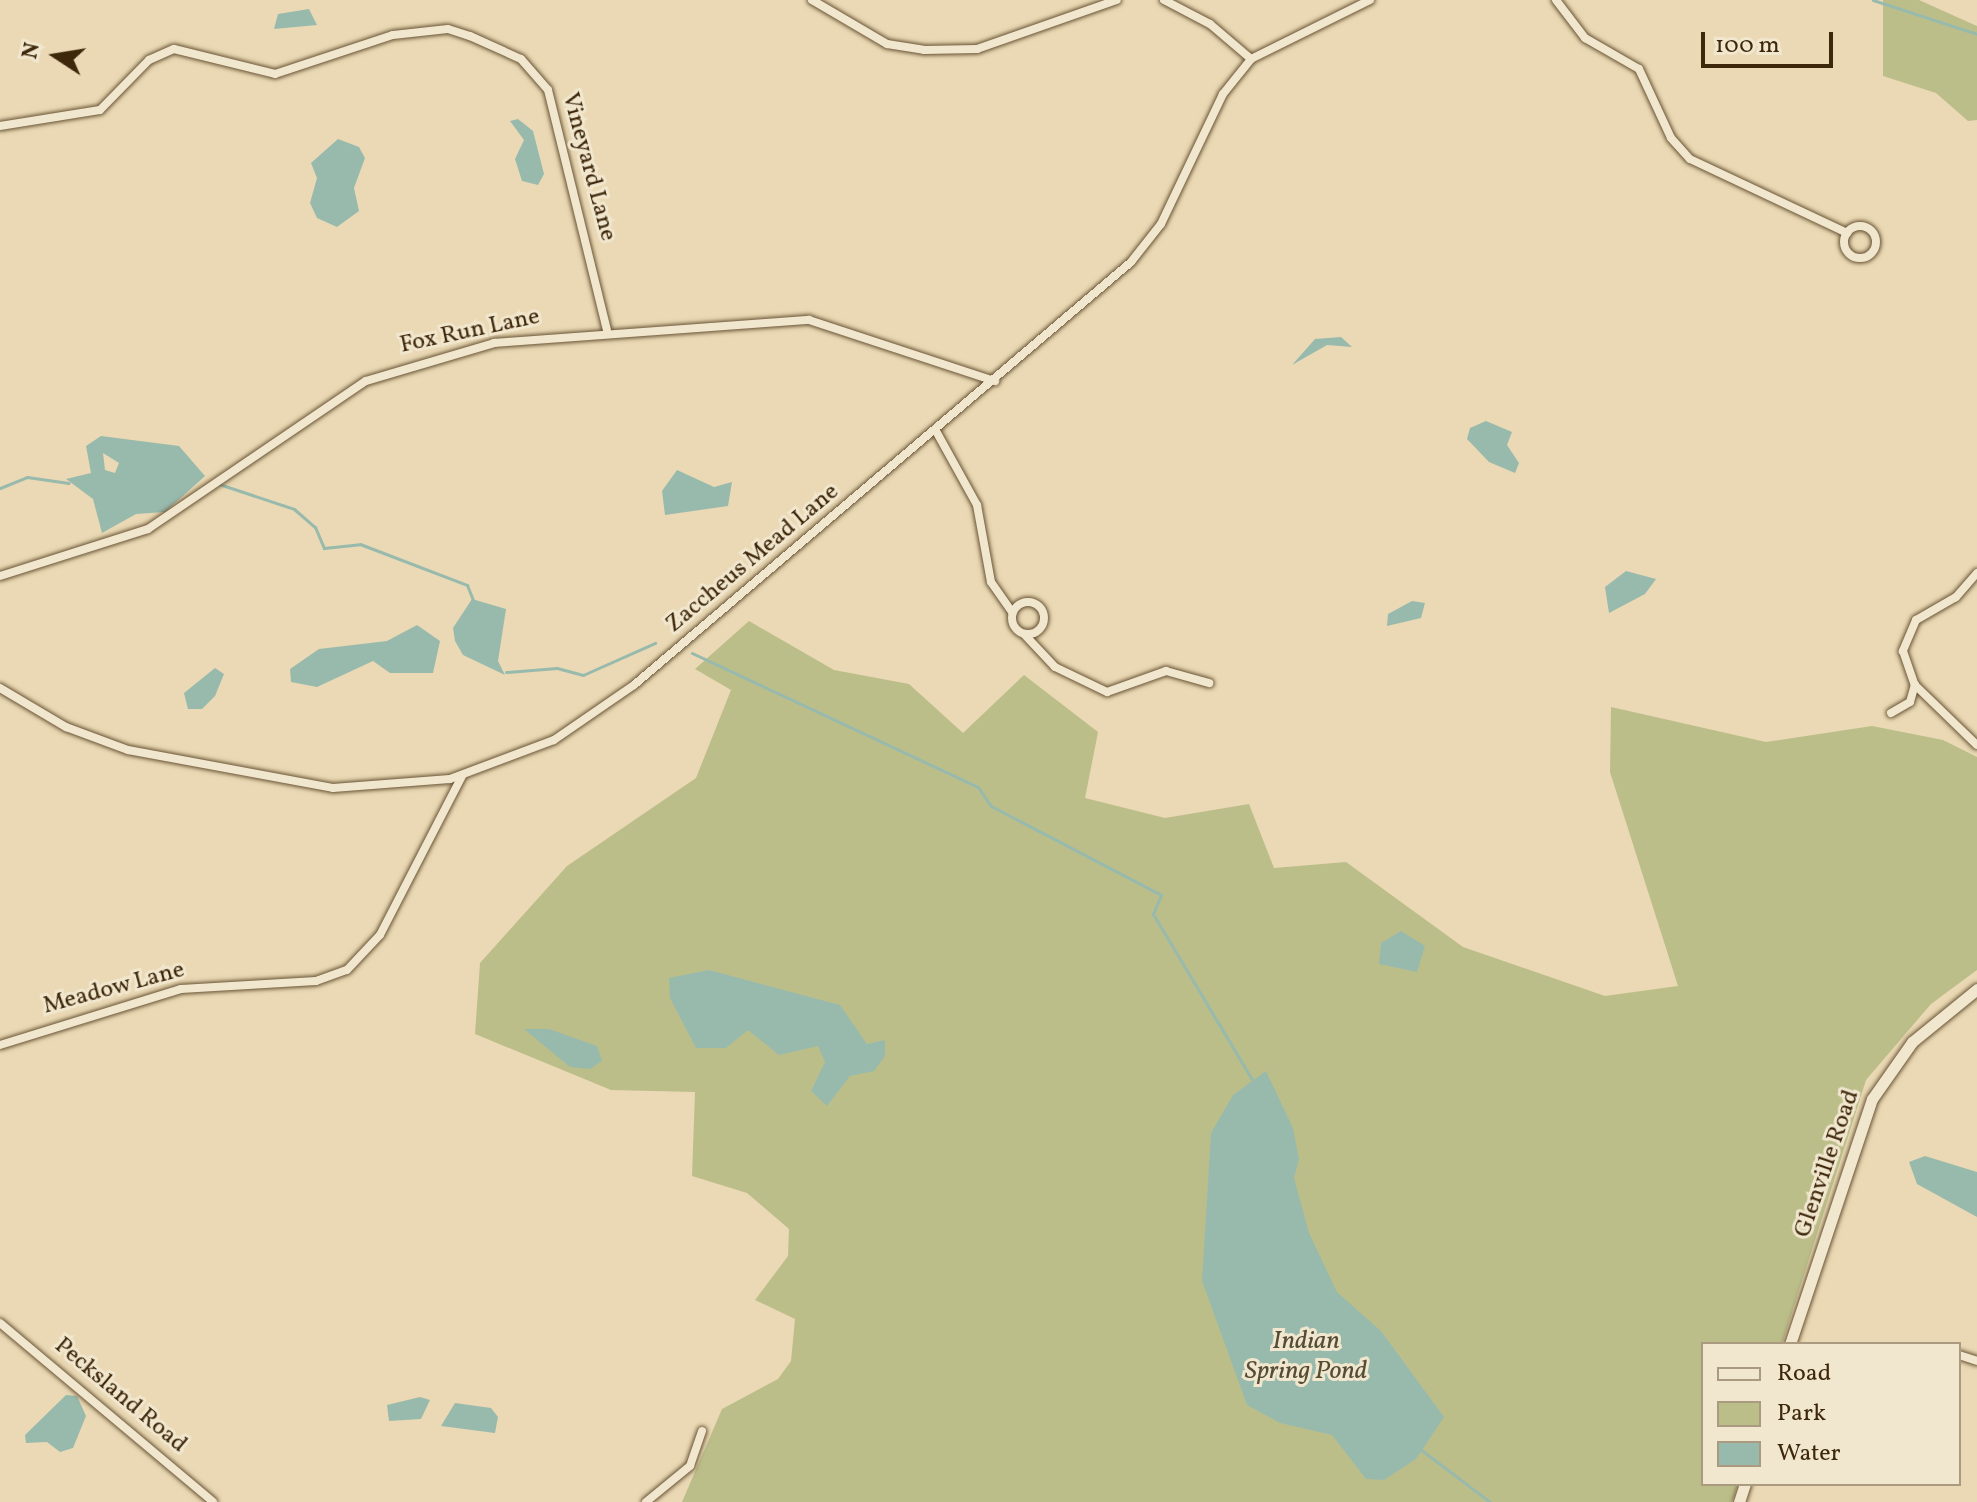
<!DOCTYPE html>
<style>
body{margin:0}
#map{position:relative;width:1977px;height:1502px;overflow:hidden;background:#ead9b4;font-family:Vollkorn,serif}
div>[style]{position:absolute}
.green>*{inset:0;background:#bcbe8a}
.water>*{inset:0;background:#98baad}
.stream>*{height:3px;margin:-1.5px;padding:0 1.5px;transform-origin:1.5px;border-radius:1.5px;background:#98baad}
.roads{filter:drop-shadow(0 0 2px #695435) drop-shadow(0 0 2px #695435)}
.minor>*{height:8px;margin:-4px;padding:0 4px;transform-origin:4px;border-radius:4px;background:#f1e6ce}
.minor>.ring{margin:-4px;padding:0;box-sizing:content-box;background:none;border:8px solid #f1e6ce;border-radius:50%}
.secondary>*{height:11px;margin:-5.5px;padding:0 5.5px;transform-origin:5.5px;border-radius:5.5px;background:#f1e6ce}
span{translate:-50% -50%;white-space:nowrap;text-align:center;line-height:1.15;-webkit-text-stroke:6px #f1e6ce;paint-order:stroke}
.street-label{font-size:24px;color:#3e280b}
.water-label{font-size:26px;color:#544c34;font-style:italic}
.legend{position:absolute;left:1701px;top:1342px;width:260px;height:144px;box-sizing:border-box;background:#f1e6ce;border:2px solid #a99a80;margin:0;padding:10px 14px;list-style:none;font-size:24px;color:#3e280b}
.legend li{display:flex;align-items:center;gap:16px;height:40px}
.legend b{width:40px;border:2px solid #a99a80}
.north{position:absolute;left:16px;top:16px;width:80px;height:80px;-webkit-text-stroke:6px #f1e6ce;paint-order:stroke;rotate:282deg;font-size:22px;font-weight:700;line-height:32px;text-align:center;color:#3e280b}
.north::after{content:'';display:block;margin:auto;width:28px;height:36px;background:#3e280b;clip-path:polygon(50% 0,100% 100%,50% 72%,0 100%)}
.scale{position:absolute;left:1701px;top:32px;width:132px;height:36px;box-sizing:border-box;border:4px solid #3e280b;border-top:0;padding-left:10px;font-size:24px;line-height:28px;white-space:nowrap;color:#3e280b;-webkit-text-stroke:6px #f1e6ce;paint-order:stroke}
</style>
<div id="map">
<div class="green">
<i style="clip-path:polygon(1883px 0,1919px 0,1977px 26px,1977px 120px,1968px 121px,1936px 93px,1883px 76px)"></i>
<i style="clip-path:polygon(749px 621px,834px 670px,909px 684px,963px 733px,1024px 675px,1098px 732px,1085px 798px,1165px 818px,1249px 804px,1274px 868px,1346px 862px,1463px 947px,1605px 996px,1678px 986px,1610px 772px,1611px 707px,1766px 742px,1872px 726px,1943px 740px,1977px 757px,1977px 970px,1931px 1004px,1866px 1080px,1782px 1344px,1703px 1344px,1703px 1484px,1738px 1484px,1732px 1502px,682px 1502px,722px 1409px,778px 1379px,791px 1361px,795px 1319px,755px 1300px,788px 1256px,789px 1229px,747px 1193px,692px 1176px,695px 1092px,611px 1090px,475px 1034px,480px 963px,567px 866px,696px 778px,731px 690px,695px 669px)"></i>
</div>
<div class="water">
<i style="clip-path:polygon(309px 9px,317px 25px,274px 29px,278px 14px)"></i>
<i style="clip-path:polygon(518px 119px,533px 131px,544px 174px,538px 185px,522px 181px,515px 159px,524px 140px,510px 121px)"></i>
<i style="clip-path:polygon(338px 139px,359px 147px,365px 158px,354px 188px,359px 211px,337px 227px,317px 218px,310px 203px,317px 178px,311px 163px)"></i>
<i style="clip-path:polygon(1341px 337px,1352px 347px,1327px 345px,1292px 365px,1315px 339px)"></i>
<i style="clip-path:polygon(1486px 421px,1512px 432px,1507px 445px,1519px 463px,1515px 473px,1489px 462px,1467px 439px,1470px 428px)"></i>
<i style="clip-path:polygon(evenodd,101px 436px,179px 446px,205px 476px,165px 512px,136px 514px,102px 533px,93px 499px,66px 479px,91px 473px,86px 446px,101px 436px,103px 453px,119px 463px,115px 473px,105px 470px,103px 453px)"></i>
<i style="clip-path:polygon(677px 470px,714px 487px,732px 482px,728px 506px,665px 515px,662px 491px)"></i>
<i style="clip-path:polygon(1626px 571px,1656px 579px,1645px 594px,1609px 613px,1605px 587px)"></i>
<i style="clip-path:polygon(472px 599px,506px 609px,498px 661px,505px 675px,463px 655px,455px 641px,453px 628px)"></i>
<i style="clip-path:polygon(1412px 601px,1425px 603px,1421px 618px,1387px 626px,1388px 614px)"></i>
<i style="clip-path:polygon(417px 625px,440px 641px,433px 673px,390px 673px,373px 661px,317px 687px,291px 682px,290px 669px,319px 649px,387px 641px)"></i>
<i style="clip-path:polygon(215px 668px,224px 674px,215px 696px,202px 709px,188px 709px,184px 693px)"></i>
<i style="clip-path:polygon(1401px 931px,1425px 946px,1417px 972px,1379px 964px,1381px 943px)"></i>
<i style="clip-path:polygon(709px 970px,840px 1005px,867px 1044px,885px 1040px,885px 1056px,874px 1071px,850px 1076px,827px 1106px,811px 1091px,825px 1062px,818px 1046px,779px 1055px,748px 1030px,726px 1048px,696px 1048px,670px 998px,669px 978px)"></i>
<i style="clip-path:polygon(524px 1029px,549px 1029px,597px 1046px,602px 1061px,590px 1069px,570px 1067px)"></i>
<i style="clip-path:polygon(1266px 1071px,1293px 1128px,1299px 1159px,1294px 1178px,1309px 1233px,1337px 1292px,1381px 1331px,1444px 1417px,1416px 1459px,1384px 1480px,1366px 1479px,1332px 1435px,1280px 1423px,1247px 1405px,1202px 1281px,1211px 1133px,1233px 1095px)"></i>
<i style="clip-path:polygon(1925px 1156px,1977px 1172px,1977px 1217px,1917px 1184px,1909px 1162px)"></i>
<i style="clip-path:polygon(66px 1395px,77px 1396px,86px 1416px,73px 1448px,60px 1452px,47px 1442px,26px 1443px,25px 1435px)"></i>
<i style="clip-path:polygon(420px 1397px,430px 1400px,421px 1419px,389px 1421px,387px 1405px)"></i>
<i style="clip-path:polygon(455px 1403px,491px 1408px,498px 1417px,495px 1433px,441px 1426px)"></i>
</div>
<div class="stream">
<i style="left:1873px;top:0;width:109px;rotate:18.1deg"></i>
<i style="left:219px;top:484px;width:79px;rotate:18.4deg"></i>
<i style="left:294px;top:509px;width:28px;rotate:41deg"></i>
<i style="left:315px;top:527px;width:23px;rotate:67deg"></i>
<i style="left:324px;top:548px;width:36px;rotate:-6deg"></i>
<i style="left:360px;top:544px;width:115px;rotate:21deg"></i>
<i style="left:467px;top:585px;width:18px;rotate:68deg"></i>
<i style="left:0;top:488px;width:29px;rotate:-22deg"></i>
<i style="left:27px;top:477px;width:42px;rotate:8.1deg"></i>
<i style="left:692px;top:653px;width:316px;rotate:25.1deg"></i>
<i style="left:978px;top:787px;width:23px;rotate:56deg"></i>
<i style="left:991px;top:806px;width:192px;rotate:27.6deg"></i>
<i style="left:1161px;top:895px;width:21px;rotate:113deg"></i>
<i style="left:1153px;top:914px;width:195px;rotate:59.1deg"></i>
<i style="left:506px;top:672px;width:51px;rotate:-4.5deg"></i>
<i style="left:557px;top:668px;width:27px;rotate:15deg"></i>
<i style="left:583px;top:675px;width:79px;rotate:-24deg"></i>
<i style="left:1420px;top:1449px;width:88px;rotate:37.1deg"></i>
</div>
<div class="roads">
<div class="minor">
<i style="left:812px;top:0;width:87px;rotate:30.4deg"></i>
<i style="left:887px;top:44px;width:37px;rotate:9deg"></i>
<i style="left:924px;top:50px;width:53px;rotate:-1.1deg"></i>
<i style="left:977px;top:49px;width:148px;rotate:-19.3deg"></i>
<i style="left:1164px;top:0;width:52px;rotate:27.6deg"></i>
<i style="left:1210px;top:24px;width:54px;rotate:40.5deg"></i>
<i style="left:1556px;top:0;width:48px;rotate:52.7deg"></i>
<i style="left:1585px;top:38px;width:62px;rotate:29.9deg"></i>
<i style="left:1639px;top:69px;width:76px;rotate:65.1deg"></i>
<i style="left:1671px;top:138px;width:28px;rotate:48deg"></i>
<i style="left:1690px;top:159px;width:174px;rotate:25.2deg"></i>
<i style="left:0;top:126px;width:101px;rotate:-9.1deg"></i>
<i style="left:100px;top:110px;width:70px;rotate:-45.6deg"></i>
<i style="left:149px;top:60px;width:27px;rotate:-24deg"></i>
<i style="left:174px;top:49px;width:104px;rotate:13.9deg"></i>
<i style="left:275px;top:74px;width:124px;rotate:-18.3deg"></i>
<i style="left:393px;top:35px;width:55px;rotate:-6.2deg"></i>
<i style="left:448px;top:29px;width:23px;rotate:18deg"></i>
<i style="left:470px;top:36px;width:56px;rotate:24.3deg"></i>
<i style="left:521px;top:59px;width:41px;rotate:48.9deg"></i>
<i style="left:548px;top:90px;width:247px;rotate:76.2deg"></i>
<i class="ring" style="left:1844px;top:226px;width:24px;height:24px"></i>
<i style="left:936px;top:431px;width:85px;rotate:61deg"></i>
<i style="left:977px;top:505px;width:78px;rotate:79.7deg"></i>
<i style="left:991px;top:582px;width:37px;rotate:55deg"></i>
<i style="left:1977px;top:573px;width:32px;rotate:131deg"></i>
<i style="left:1956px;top:597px;width:46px;rotate:150.1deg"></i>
<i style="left:1916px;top:620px;width:34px;rotate:113deg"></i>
<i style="left:1903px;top:651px;width:36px;rotate:71deg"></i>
<i style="left:1915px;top:685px;width:86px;rotate:44.1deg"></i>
<i style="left:0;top:576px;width:155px;rotate:-17.6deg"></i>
<i style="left:148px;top:529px;width:263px;rotate:-34.2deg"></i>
<i style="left:366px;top:381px;width:134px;rotate:-16.5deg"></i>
<i style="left:494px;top:343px;width:316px;rotate:-4.2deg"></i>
<i style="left:809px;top:320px;width:196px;rotate:18.2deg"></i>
<i class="ring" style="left:1012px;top:602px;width:24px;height:24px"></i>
<i style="left:1024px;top:634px;width:45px;rotate:46.8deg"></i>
<i style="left:1055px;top:667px;width:58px;rotate:25.7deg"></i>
<i style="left:1107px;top:692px;width:63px;rotate:-19.6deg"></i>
<i style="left:1166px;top:671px;width:45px;rotate:15.6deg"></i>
<i style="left:0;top:688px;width:77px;rotate:30.6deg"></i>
<i style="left:66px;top:727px;width:66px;rotate:20.4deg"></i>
<i style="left:128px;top:750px;width:208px;rotate:10.5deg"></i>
<i style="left:333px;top:788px;width:117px;rotate:-4.4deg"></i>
<i style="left:450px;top:779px;width:111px;rotate:-20.6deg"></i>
<i style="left:554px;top:740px;width:97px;rotate:-34.5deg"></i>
<i style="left:634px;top:685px;width:653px;rotate:-40.4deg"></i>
<i style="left:1131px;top:262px;width:48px;rotate:-51.7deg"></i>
<i style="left:1161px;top:224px;width:144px;rotate:-64.5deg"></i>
<i style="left:1223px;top:94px;width:45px;rotate:-51.3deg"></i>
<i style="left:1251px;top:59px;width:133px;rotate:-26.4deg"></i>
<i style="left:1891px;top:713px;width:22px;rotate:-30deg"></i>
<i style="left:1910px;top:702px;width:18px;rotate:-74deg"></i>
<i style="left:0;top:1045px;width:189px;rotate:-17.2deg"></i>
<i style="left:181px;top:989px;width:135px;rotate:-3.4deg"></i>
<i style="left:316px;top:981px;width:33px;rotate:-20deg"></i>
<i style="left:347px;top:970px;width:48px;rotate:-46.7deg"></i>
<i style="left:380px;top:935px;width:179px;rotate:-62.7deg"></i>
<i style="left:0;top:1323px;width:278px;rotate:40deg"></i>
<i style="left:1959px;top:1355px;width:19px;rotate:18deg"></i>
<i style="left:646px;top:1502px;width:57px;rotate:-39.3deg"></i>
<i style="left:690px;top:1466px;width:37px;rotate:-71deg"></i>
</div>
<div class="secondary">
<i style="left:1790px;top:1344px;width:258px;rotate:-71.5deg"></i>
<i style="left:1872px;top:1099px;width:70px;rotate:-54.9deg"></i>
<i style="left:1912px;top:1042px;width:84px;rotate:-39.2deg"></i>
<i style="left:1739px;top:1502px;width:19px;rotate:-72deg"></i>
</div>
</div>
<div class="street-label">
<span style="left:588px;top:167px;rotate:75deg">Vineyard Lane</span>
<span style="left:470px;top:332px;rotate:-12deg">Fox Run Lane</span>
<span style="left:753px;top:559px;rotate:-40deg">Zaccheus Mead Lane</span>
<span style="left:114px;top:989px;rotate:-15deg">Meadow Lane</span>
<span style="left:1828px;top:1164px;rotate:-71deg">Glenville Road</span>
<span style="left:120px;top:1396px;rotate:40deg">Pecksland Road</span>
</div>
<div class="water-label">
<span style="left:1306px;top:1357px">Indian<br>Spring Pond</span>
</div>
<ul class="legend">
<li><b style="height:10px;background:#f1e6ce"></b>Road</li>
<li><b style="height:22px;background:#bcbe8a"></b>Park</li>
<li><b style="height:22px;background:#98baad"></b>Water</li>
</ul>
<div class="north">N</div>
<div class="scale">100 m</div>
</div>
